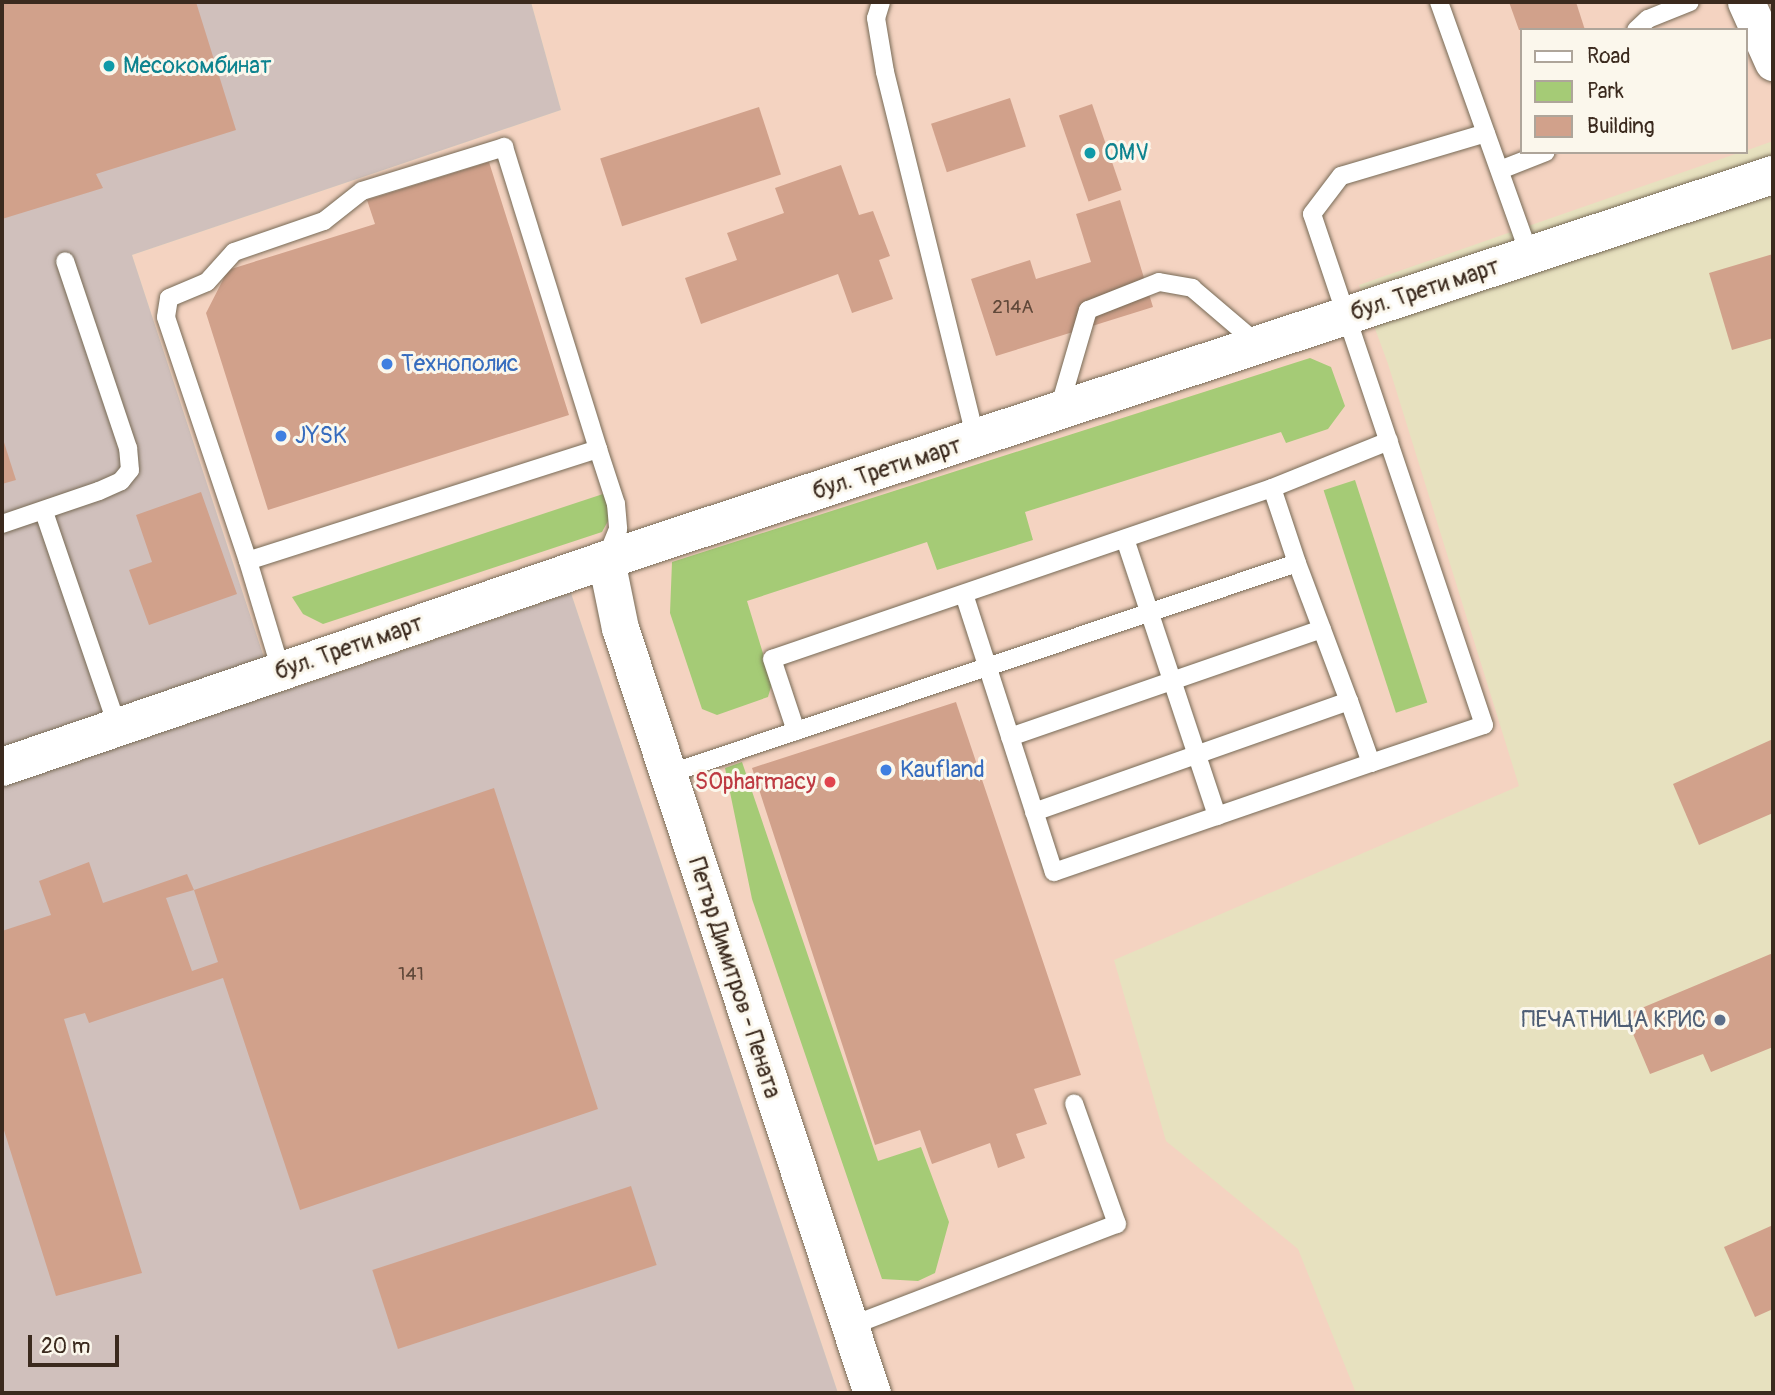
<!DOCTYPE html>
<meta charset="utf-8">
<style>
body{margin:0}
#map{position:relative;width:1775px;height:1395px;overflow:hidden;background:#e7e1bf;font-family:Pangolin,sans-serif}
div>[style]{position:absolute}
.built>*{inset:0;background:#f4d3c1}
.industrial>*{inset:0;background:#d0c0bc}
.green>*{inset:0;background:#a5cb76;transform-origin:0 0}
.building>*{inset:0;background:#d1a18b;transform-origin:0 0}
.roads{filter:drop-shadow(0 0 2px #776a56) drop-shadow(0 0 2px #776a56)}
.lane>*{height:18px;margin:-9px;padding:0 9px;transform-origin:9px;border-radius:9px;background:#fff}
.street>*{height:37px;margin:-18.5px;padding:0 18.5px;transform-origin:18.5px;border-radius:18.5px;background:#fff}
.secondary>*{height:38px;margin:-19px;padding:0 19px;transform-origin:19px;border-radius:19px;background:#fff}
.dots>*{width:19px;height:19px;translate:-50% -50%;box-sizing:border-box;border:4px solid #fbf7ec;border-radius:50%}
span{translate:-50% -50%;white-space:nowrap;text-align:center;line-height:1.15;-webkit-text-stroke:6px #fbf7ec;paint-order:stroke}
.number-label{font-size:19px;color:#604839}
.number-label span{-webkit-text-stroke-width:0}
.culture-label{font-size:23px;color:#0d838f}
.left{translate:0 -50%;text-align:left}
.street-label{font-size:23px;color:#3b2a1e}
.shop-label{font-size:23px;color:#366cbe}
.health-label{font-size:23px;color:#be3a42}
.right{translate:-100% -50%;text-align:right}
.service-label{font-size:23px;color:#4e5e75}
.frame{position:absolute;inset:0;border:4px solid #3b2a1e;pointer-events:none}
.legend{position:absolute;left:1520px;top:28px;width:228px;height:126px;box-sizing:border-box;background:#fbf7ec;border:2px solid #aea59a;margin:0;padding:9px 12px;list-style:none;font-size:21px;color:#3b2a1e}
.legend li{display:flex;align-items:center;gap:14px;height:35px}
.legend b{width:35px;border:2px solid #aea59a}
.scale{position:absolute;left:28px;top:1335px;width:91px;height:32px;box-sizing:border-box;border:4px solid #3b2a1e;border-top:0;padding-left:9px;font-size:21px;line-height:24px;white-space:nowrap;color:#3b2a1e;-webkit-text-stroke:5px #fbf7ec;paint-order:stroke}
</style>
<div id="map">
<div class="built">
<i style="clip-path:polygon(531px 2px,1773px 2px,1773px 141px,1745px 151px,1745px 30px,1521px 30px,1521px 152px,1741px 152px,1359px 285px,1388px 364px,1519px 786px,1114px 960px,1166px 1141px,1298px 1249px,1356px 1393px,838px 1393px,571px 593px,276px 694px,132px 255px,561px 110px)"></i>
</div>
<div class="industrial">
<i style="clip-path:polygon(2px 2px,531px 2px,561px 110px,132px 255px,276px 694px,571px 593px,838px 1393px,2px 1393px)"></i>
</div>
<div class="green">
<i style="clip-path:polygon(1310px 358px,1331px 367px,1345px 406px,1328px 429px,1286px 443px,1281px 432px,1025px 512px,1033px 540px,937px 570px,927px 542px,747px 601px,772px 683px,768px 697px,717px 715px,702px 709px,670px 613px,672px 562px)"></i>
<i style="left:1355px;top:480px;width:234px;height:33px;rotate:72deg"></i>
<i style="clip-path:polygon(609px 492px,614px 510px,602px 532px,323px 624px,303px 614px,292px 597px)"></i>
<i style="clip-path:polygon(742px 762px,878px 1161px,921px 1147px,949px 1222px,935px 1273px,918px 1281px,882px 1279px,752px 899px,725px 768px)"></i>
</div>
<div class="building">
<i style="clip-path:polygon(2px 2px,196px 2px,236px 130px,96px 174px,103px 188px,2px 219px)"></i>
<i style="clip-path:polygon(1509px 2px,1576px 2px,1585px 30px,1519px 30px)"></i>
<i style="left:1010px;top:98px;width:51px;height:83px;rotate:72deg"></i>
<i style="left:1092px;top:104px;width:91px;height:35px;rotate:71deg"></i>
<i style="left:759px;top:107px;width:71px;height:167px;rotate:72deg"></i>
<i style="clip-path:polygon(489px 162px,569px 415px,268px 510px,206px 313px,228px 270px,375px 224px,367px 200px)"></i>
<i style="clip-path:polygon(841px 165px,859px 215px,873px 211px,890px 256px,879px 260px,893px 299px,852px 313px,838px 274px,701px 324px,685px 278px,737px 260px,727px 233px,784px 213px,775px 188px)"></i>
<i style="clip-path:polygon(1120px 200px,1153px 307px,996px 356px,971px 279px,1030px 260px,1036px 279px,1091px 262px,1076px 214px)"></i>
<i style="clip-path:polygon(1773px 254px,1773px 338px,1732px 350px,1709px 273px)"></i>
<i style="clip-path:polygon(2px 436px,16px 480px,2px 484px)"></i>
<i style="clip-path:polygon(201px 492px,237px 594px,149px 625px,129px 570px,152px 562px,136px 515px)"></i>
<i style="clip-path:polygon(956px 702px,1081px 1075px,1034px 1089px,1047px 1124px,1016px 1134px,1025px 1158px,998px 1168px,990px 1143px,932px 1164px,920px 1130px,875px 1145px,752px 768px)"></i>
<i style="clip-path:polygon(1773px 739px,1773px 813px,1699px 845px,1673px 784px)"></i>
<i style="clip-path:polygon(evenodd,494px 788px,598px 1109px,300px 1210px,223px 978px,89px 1023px,85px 1013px,64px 1019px,142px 1273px,56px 1296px,2px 1124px,2px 931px,51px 915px,39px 881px,89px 862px,103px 903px,187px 874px,194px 890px,494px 788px,194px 890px,218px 962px,192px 971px,166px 898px,194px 890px)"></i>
<i style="clip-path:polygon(1773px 953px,1773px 1047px,1711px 1072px,1703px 1054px,1650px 1074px,1625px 1015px)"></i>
<i style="left:631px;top:1186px;width:83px;height:272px;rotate:72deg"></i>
<i style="clip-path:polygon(1773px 1225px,1773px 1309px,1755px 1317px,1724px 1247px)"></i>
</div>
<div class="roads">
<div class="lane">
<i style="left:881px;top:2px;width:17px;rotate:107deg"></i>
<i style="left:876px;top:18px;width:55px;rotate:80.5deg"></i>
<i style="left:885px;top:72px;width:379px;rotate:76.1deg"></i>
<i style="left:1439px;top:2px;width:270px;rotate:70.3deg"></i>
<i style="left:1636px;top:30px;width:16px;rotate:-43deg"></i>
<i style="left:1648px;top:19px;width:45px;rotate:-22deg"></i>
<i style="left:1500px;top:170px;width:49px;rotate:-21.4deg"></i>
<i style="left:1059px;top:409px;width:103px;rotate:-73.7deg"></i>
<i style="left:1088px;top:310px;width:76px;rotate:-21.5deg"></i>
<i style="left:1159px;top:282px;width:34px;rotate:10deg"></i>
<i style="left:1192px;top:288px;width:88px;rotate:40.4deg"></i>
<i style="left:598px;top:449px;width:58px;rotate:71.9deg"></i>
<i style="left:616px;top:504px;width:25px;rotate:85deg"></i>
<i style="left:618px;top:529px;width:32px;rotate:112deg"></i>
<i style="left:1272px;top:488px;width:126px;rotate:-21.9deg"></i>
<i style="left:44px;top:512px;width:228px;rotate:71.1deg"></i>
<i style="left:2px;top:524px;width:102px;rotate:-18.8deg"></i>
<i style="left:99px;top:491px;width:24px;rotate:-24deg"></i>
<i style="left:121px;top:481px;width:14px;rotate:-51deg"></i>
<i style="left:130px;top:470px;width:22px;rotate:-95deg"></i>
<i style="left:128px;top:448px;width:197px;rotate:-108.6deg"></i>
<i style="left:1125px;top:539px;width:292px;rotate:71.6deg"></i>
<i style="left:248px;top:561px;width:257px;rotate:-108.6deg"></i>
<i style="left:166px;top:317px;width:19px;rotate:-81deg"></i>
<i style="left:169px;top:298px;width:41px;rotate:-22.8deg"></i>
<i style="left:207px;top:282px;width:40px;rotate:-48deg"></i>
<i style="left:234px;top:252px;width:95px;rotate:-19deg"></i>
<i style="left:324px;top:221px;width:48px;rotate:-38.3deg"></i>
<i style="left:362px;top:191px;width:149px;rotate:-17.2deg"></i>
<i style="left:504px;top:147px;width:316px;rotate:72.7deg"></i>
<i style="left:598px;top:449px;width:367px;rotate:162.3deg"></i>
<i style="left:248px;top:561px;width:114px;rotate:73.2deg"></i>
<i style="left:1297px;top:563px;width:147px;rotate:69.4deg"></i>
<i style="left:964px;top:594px;width:292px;rotate:72.1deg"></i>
<i style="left:1054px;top:872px;width:335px;rotate:-19deg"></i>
<i style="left:1371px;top:763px;width:66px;rotate:-109.5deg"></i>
<i style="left:1349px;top:701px;width:334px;rotate:160.6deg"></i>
<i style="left:1010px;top:737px;width:330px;rotate:-19.1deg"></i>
<i style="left:1371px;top:763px;width:119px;rotate:-18.6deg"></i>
<i style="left:1484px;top:725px;width:539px;rotate:-108.6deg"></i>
<i style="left:1312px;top:214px;width:48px;rotate:-52.7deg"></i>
<i style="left:1341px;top:176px;width:151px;rotate:-16.5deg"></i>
<i style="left:668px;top:774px;width:663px;rotate:-18.54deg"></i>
<i style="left:1297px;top:563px;width:79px;rotate:-108.4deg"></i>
<i style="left:1272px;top:488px;width:528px;rotate:161.12deg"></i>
<i style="left:772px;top:659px;width:76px;rotate:71.6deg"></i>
<i style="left:848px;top:1327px;width:288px;rotate:-21deg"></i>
<i style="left:1117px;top:1224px;width:128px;rotate:-109.6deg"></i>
</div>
<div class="street">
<i style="left:1746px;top:2px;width:66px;rotate:65.8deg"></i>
<i style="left:606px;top:560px;width:69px;rotate:78.4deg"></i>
<i style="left:620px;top:628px;width:805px;rotate:71.77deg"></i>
</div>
<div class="secondary">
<i style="left:2px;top:767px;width:638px;rotate:-18.92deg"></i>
<i style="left:606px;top:560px;width:1229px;rotate:-18.26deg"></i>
</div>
</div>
<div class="dots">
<i style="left:109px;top:66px;background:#0f9aa8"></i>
<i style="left:1090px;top:153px;background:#0f9aa8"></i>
<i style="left:387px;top:364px;background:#3f7fe0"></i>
<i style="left:281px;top:436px;background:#3f7fe0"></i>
<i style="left:886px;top:770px;background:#3f7fe0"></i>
<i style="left:830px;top:782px;background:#e0444e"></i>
<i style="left:1720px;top:1020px;background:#5c6f8a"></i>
</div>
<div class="number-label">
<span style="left:1013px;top:308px">214А</span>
<span style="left:411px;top:975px">141</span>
</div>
<div class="culture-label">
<span class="left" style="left:123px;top:66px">Месокомбинат</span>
<span class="left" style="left:1104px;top:153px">OMV</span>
</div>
<div class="street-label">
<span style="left:1425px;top:290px;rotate:-18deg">бул. Трети март</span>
<span style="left:887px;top:469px;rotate:-18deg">бул. Трети март</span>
<span style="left:349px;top:648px;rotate:-19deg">бул. Трети март</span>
<span style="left:734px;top:978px;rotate:72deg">Петър Димитров - Пената</span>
</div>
<div class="shop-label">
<span class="left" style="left:401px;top:364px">Технополис</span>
<span class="left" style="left:295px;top:436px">JYSK</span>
<span class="left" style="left:900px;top:770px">Kaufland</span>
</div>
<div class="health-label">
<span class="right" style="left:816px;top:782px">SOpharmacy</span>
</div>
<div class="service-label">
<span class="right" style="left:1706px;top:1020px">ПЕЧАТНИЦА КРИС</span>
</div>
<div class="frame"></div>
<ul class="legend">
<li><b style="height:9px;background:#fff"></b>Road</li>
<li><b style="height:19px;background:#a5cb76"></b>Park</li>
<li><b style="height:19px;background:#d1a18b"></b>Building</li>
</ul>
<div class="scale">20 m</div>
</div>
